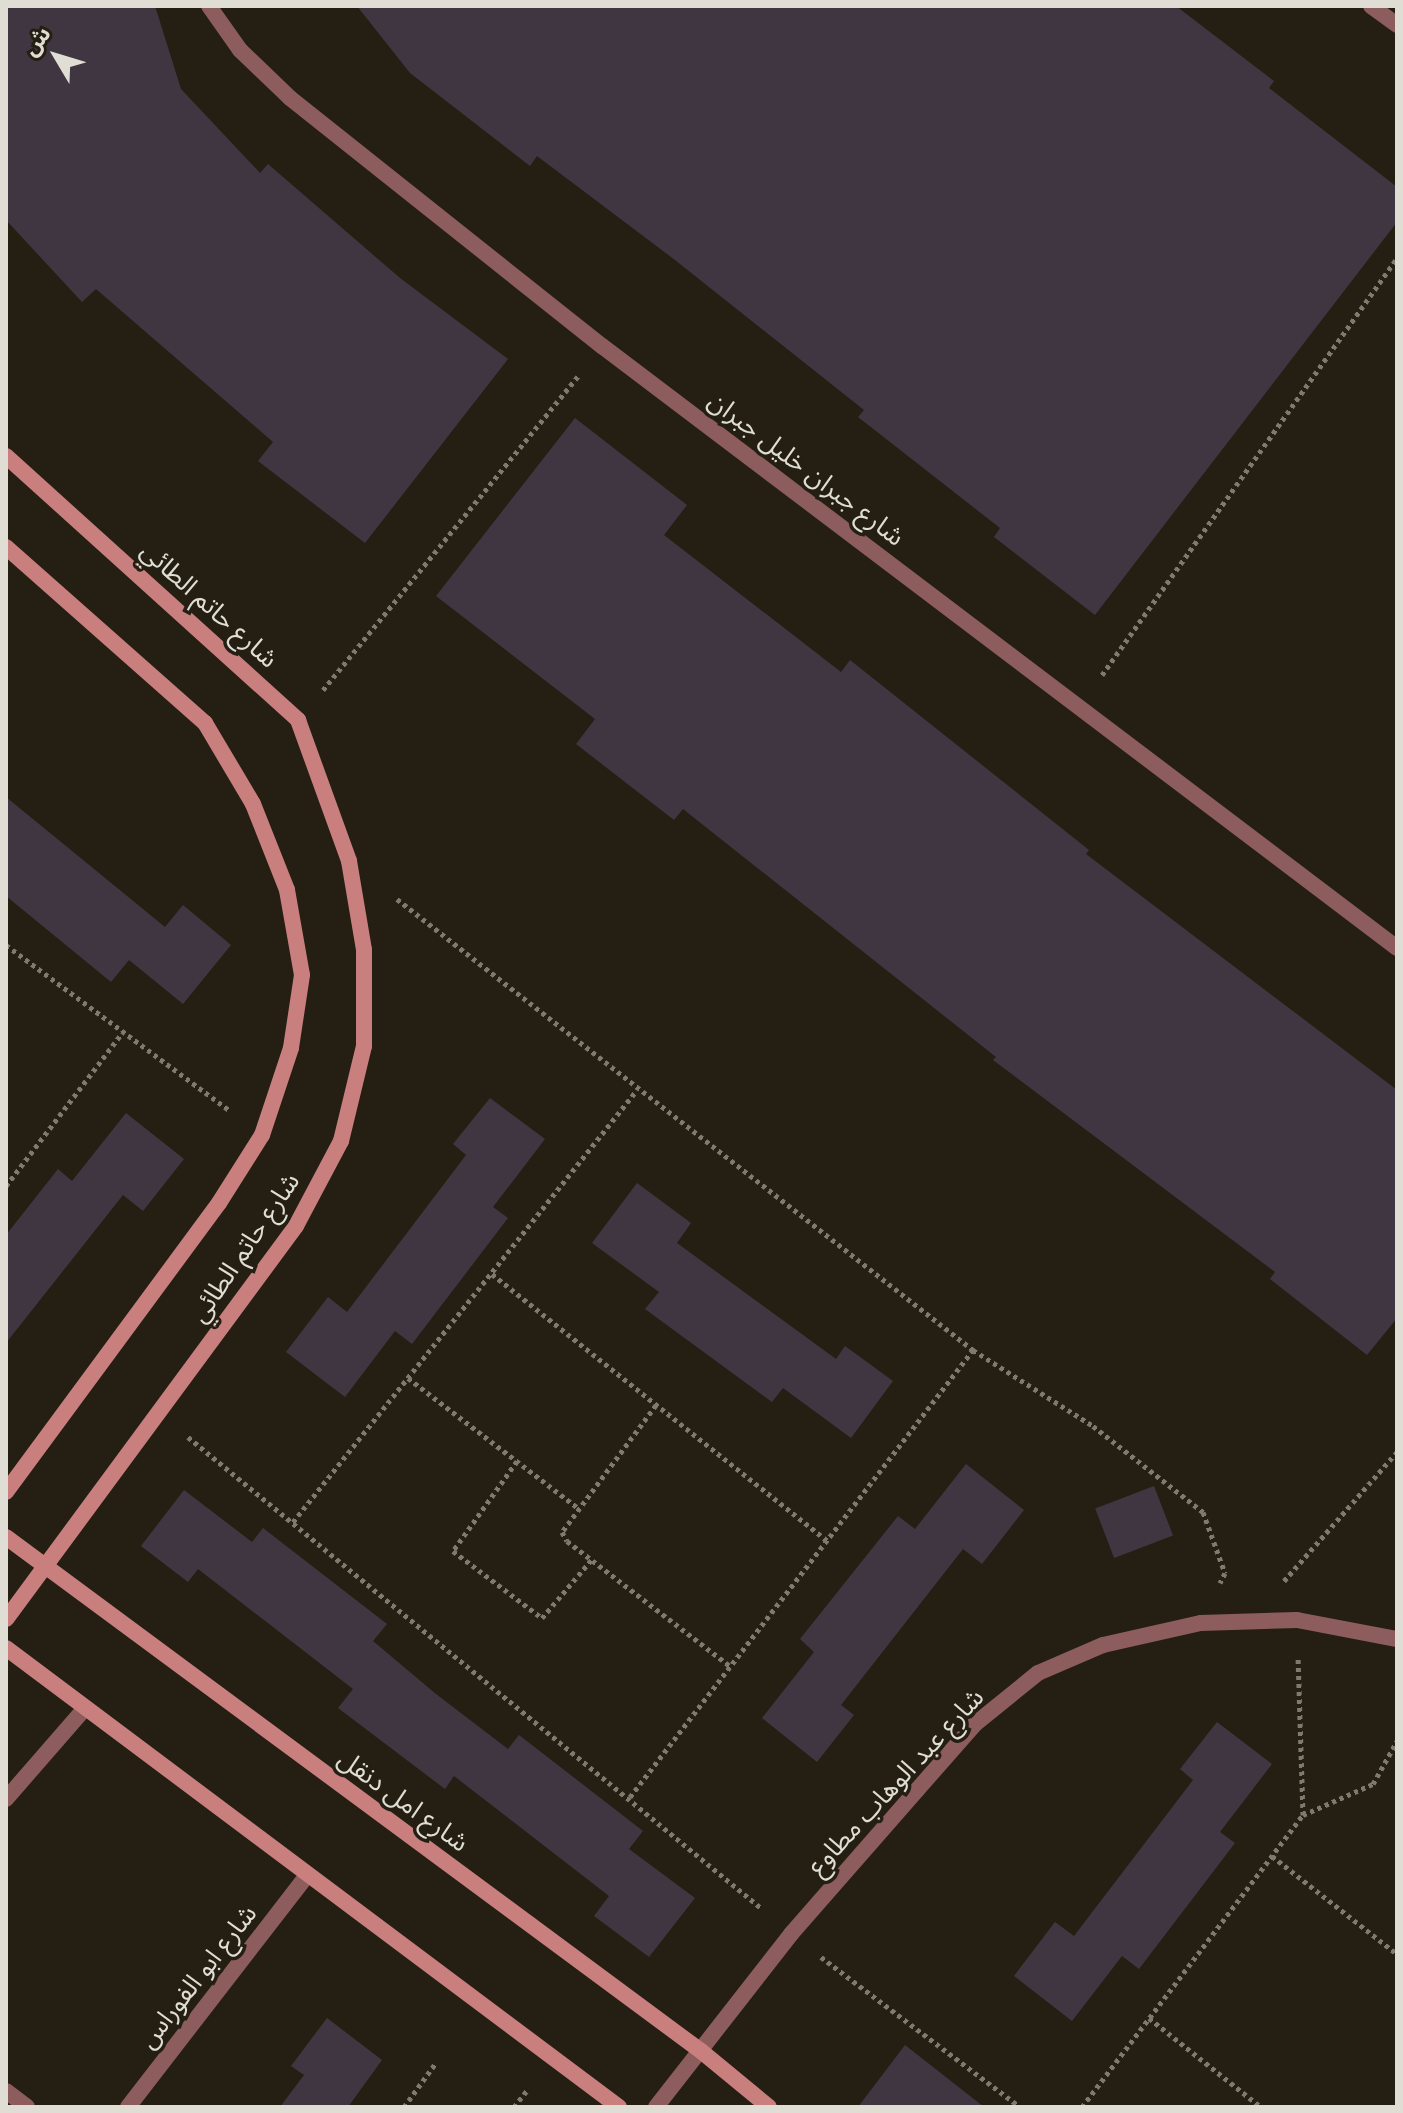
<!DOCTYPE html>
<meta charset="utf-8">
<style>
body{margin:0}
#map{position:relative;width:1403px;height:2113px;overflow:hidden;background:#241f12;font-family:Roboto,"Noto Sans Arabic",sans-serif}
div>[style]{position:absolute}
.building>*{inset:0;background:#403642;transform-origin:0 0}
.path>*{height:5px;margin-top:-2.5px;transform-origin:0;background:repeating-linear-gradient(90deg,#7e7a6f 0 4px,transparent 0 8px)}
.lane>*{height:16px;margin:-8px;padding:0 8px;transform-origin:8px;border-radius:8px;background:#8c5d5c}
.street>*{height:16px;margin:-8px;padding:0 8px;transform-origin:8px;border-radius:8px;background:#8c5d5c}
.secondary>*{height:16px;margin:-8px;padding:0 8px;transform-origin:8px;border-radius:8px;background:#ca7f7f}
span{translate:-50% -50%;white-space:nowrap;text-align:center;line-height:1.15;-webkit-text-stroke:7px #241f12;paint-order:stroke}
.street-label{font-size:26px;color:#dfddd4}
.frame{position:absolute;inset:0;border:8px solid #dfddd4;pointer-events:none}
.north{position:absolute;left:16px;top:16px;width:80px;height:80px;-webkit-text-stroke:6px #241f12;paint-order:stroke;rotate:308deg;font-size:22px;font-weight:700;line-height:32px;text-align:center;color:#dfddd4}
.north::after{content:'';display:block;margin:auto;width:28px;height:36px;background:#dfddd4;clip-path:polygon(50% 0,100% 100%,50% 72%,0 100%)}
</style>
<div id="map">
<div class="building">
<i style="clip-path:polygon(6px 6px,155px 6px,181px 89px,260px 173px,268px 164px,400px 278px,508px 359px,365px 543px,258px 461px,273px 442px,96px 289px,82px 302px,6px 220px)"></i>
<i style="clip-path:polygon(357px 6px,1176px 6px,1274px 81px,1269px 88px,1397px 187px,1397px 222px,1095px 615px,994px 537px,1000px 528px,858px 417px,864px 410px,675px 260px,537px 156px,530px 166px,410px 73px)"></i>
<i style="clip-path:polygon(575px 418px,687px 505px,664px 535px,841px 672px,850px 660px,1089px 850px,1086px 854px,1397px 1090px,1397px 1318px,1367px 1355px,1270px 1279px,1275px 1272px,993px 1060px,996px 1057px,683px 809px,674px 820px,576px 744px,595px 719px,436px 596px)"></i>
<i style="clip-path:polygon(6px 797px,165px 927px,183px 905px,231px 945px,183px 1004px,129px 960px,111px 982px,6px 896px)"></i>
<i style="clip-path:polygon(490px 1098px,545px 1139px,493px 1207px,508px 1218px,412px 1344px,395px 1331px,345px 1397px,286px 1352px,328px 1297px,347px 1312px,466px 1155px,453px 1144px)"></i>
<i style="clip-path:polygon(126px 1113px,184px 1159px,143px 1211px,123px 1195px,6px 1343px,6px 1235px,58px 1169px,72px 1181px)"></i>
<i style="clip-path:polygon(637px 1183px,691px 1223px,677px 1243px,836px 1359px,845px 1346px,893px 1381px,851px 1438px,783px 1388px,772px 1402px,645px 1309px,659px 1292px,592px 1243px)"></i>
<i style="clip-path:polygon(966px 1464px,1024px 1510px,982px 1564px,963px 1549px,841px 1705px,854px 1715px,817px 1762px,762px 1718px,814px 1652px,800px 1639px,898px 1516px,915px 1529px)"></i>
<i style="left:1154px;top:1486px;width:53px;height:63px;rotate:69deg"></i>
<i style="clip-path:polygon(184px 1490px,252px 1542px,263px 1528px,387px 1624px,373px 1641px,436px 1694px,508px 1749px,519px 1735px,643px 1831px,629px 1849px,695px 1898px,649px 1957px,594px 1916px,609px 1896px,454px 1776px,445px 1789px,338px 1708px,353px 1689px,198px 1569px,188px 1582px,141px 1546px)"></i>
<i style="clip-path:polygon(1217px 1722px,1272px 1764px,1220px 1832px,1235px 1843px,1139px 1969px,1122px 1956px,1072px 2021px,1014px 1976px,1055px 1922px,1074px 1936px,1193px 1780px,1180px 1769px)"></i>
<i style="clip-path:polygon(327px 2018px,382px 2060px,348px 2107px,280px 2107px,304px 2075px,291px 2066px)"></i>
<i style="clip-path:polygon(905px 2045px,984px 2107px,858px 2107px)"></i>
</div>
<div class="path">
<i style="left:1102px;top:675px;width:511px;rotate:-54.72deg"></i>
<i style="left:323px;top:690px;width:406px;rotate:-50.9deg"></i>
<i style="left:397px;top:899px;width:732px;rotate:38.06deg"></i>
<i style="left:973px;top:1350px;width:142px;rotate:32.3deg"></i>
<i style="left:1093px;top:1426px;width:140px;rotate:38deg"></i>
<i style="left:1203px;top:1512px;width:65px;rotate:70.2deg"></i>
<i style="left:1225px;top:1573px;width:11px;rotate:117deg"></i>
<i style="left:6px;top:945px;width:279px;rotate:36.5deg"></i>
<i style="left:6px;top:1186px;width:193px;rotate:-52.8deg"></i>
<i style="left:492px;top:1274px;width:428px;rotate:38.5deg"></i>
<i style="left:408px;top:1378px;width:214px;rotate:37.4deg"></i>
<i style="left:656px;top:1405px;width:158px;rotate:126.5deg"></i>
<i style="left:562px;top:1532px;width:10px;rotate:61deg"></i>
<i style="left:567px;top:1541px;width:205px;rotate:37.5deg"></i>
<i style="left:188px;top:1437px;width:742px;rotate:39.42deg"></i>
<i style="left:517px;top:1461px;width:110px;rotate:125.4deg"></i>
<i style="left:453px;top:1551px;width:111px;rotate:37deg"></i>
<i style="left:542px;top:1618px;width:77px;rotate:-49.7deg"></i>
<i style="left:293px;top:1522px;width:552px;rotate:-51.47deg"></i>
<i style="left:1284px;top:1581px;width:171px;rotate:-48.8deg"></i>
<i style="left:630px;top:1797px;width:563px;rotate:-52.5deg"></i>
<i style="left:1303px;top:1815px;width:77px;rotate:-23.9deg"></i>
<i style="left:1373px;top:1784px;width:49px;rotate:-60.8deg"></i>
<i style="left:1272px;top:1856px;width:159px;rotate:38.1deg"></i>
<i style="left:821px;top:1957px;width:249px;rotate:37deg"></i>
<i style="left:1149px;top:2018px;width:143px;rotate:38.5deg"></i>
<i style="left:404px;top:2107px;width:53px;rotate:-54.2deg"></i>
<i style="left:514px;top:2107px;width:23px;rotate:-52deg"></i>
<i style="left:1082px;top:2107px;width:366px;rotate:-52.9deg"></i>
<i style="left:1303px;top:1815px;width:157px;rotate:-91.8deg"></i>
</div>
<div class="lane">
<i style="left:6px;top:1799px;width:121px;rotate:-49deg"></i>
<i style="left:6px;top:2091px;width:26px;rotate:37deg"></i>
</div>
<div class="street">
<i style="left:209px;top:6px;width:54px;rotate:54.8deg"></i>
<i style="left:240px;top:50px;width:69px;rotate:43.8deg"></i>
<i style="left:290px;top:98px;width:399px;rotate:38.5deg"></i>
<i style="left:602px;top:346px;width:997px;rotate:37.13deg"></i>
<i style="left:1371px;top:6px;width:32px;rotate:36deg"></i>
<i style="left:128px;top:2107px;width:291px;rotate:-52.3deg"></i>
<i style="left:656px;top:2107px;width:219px;rotate:-52deg"></i>
<i style="left:791px;top:1934px;width:191px;rotate:-48.8deg"></i>
<i style="left:917px;top:1790px;width:88px;rotate:-48.7deg"></i>
<i style="left:975px;top:1724px;width:81px;rotate:-39deg"></i>
<i style="left:1038px;top:1673px;width:71px;rotate:-23.3deg"></i>
<i style="left:1103px;top:1645px;width:100px;rotate:-12.7deg"></i>
<i style="left:1201px;top:1623px;width:96px;rotate:-1.8deg"></i>
<i style="left:1297px;top:1620px;width:102px;rotate:10.8deg"></i>
</div>
<div class="secondary">
<i style="left:6px;top:456px;width:394px;rotate:42.1deg"></i>
<i style="left:298px;top:720px;width:150px;rotate:70.1deg"></i>
<i style="left:349px;top:861px;width:90px;rotate:80.4deg"></i>
<i style="left:364px;top:950px;width:96px;rotate:90deg"></i>
<i style="left:364px;top:1046px;width:98px;rotate:103.6deg"></i>
<i style="left:341px;top:1141px;width:96px;rotate:117.9deg"></i>
<i style="left:296px;top:1226px;width:488px;rotate:126.4deg"></i>
<i style="left:6px;top:547px;width:266px;rotate:41.5deg"></i>
<i style="left:205px;top:723px;width:94px;rotate:59.3deg"></i>
<i style="left:253px;top:804px;width:92px;rotate:68.4deg"></i>
<i style="left:287px;top:890px;width:86px;rotate:80deg"></i>
<i style="left:302px;top:975px;width:74px;rotate:98.6deg"></i>
<i style="left:291px;top:1048px;width:92px;rotate:108.4deg"></i>
<i style="left:262px;top:1135px;width:80px;rotate:122.3deg"></i>
<i style="left:219px;top:1203px;width:359px;rotate:126.4deg"></i>
<i style="left:6px;top:1537px;width:864px;rotate:36.49deg"></i>
<i style="left:701px;top:2051px;width:88px;rotate:39.5deg"></i>
<i style="left:6px;top:1648px;width:766px;rotate:36.83deg"></i>
</div>
<div class="street-label">
<span style="left:806px;top:469px;rotate:37deg">شارع جبران خليل جبران</span>
<span style="left:209px;top:605px;rotate:42deg">شارع حاتم الطائي</span>
<span style="left:245px;top:1248px;rotate:-56deg">شارع حاتم الطائي</span>
<span style="left:896px;top:1782px;rotate:-47deg">شارع عبد الوهاب مطاوع</span>
<span style="left:403px;top:1801px;rotate:36deg">شارع امل دنقل</span>
<span style="left:198px;top:1977px;rotate:-52deg">شارع ابو الفوراس</span>
</div>
<div class="frame"></div>
<div class="north">ش</div>
</div>
